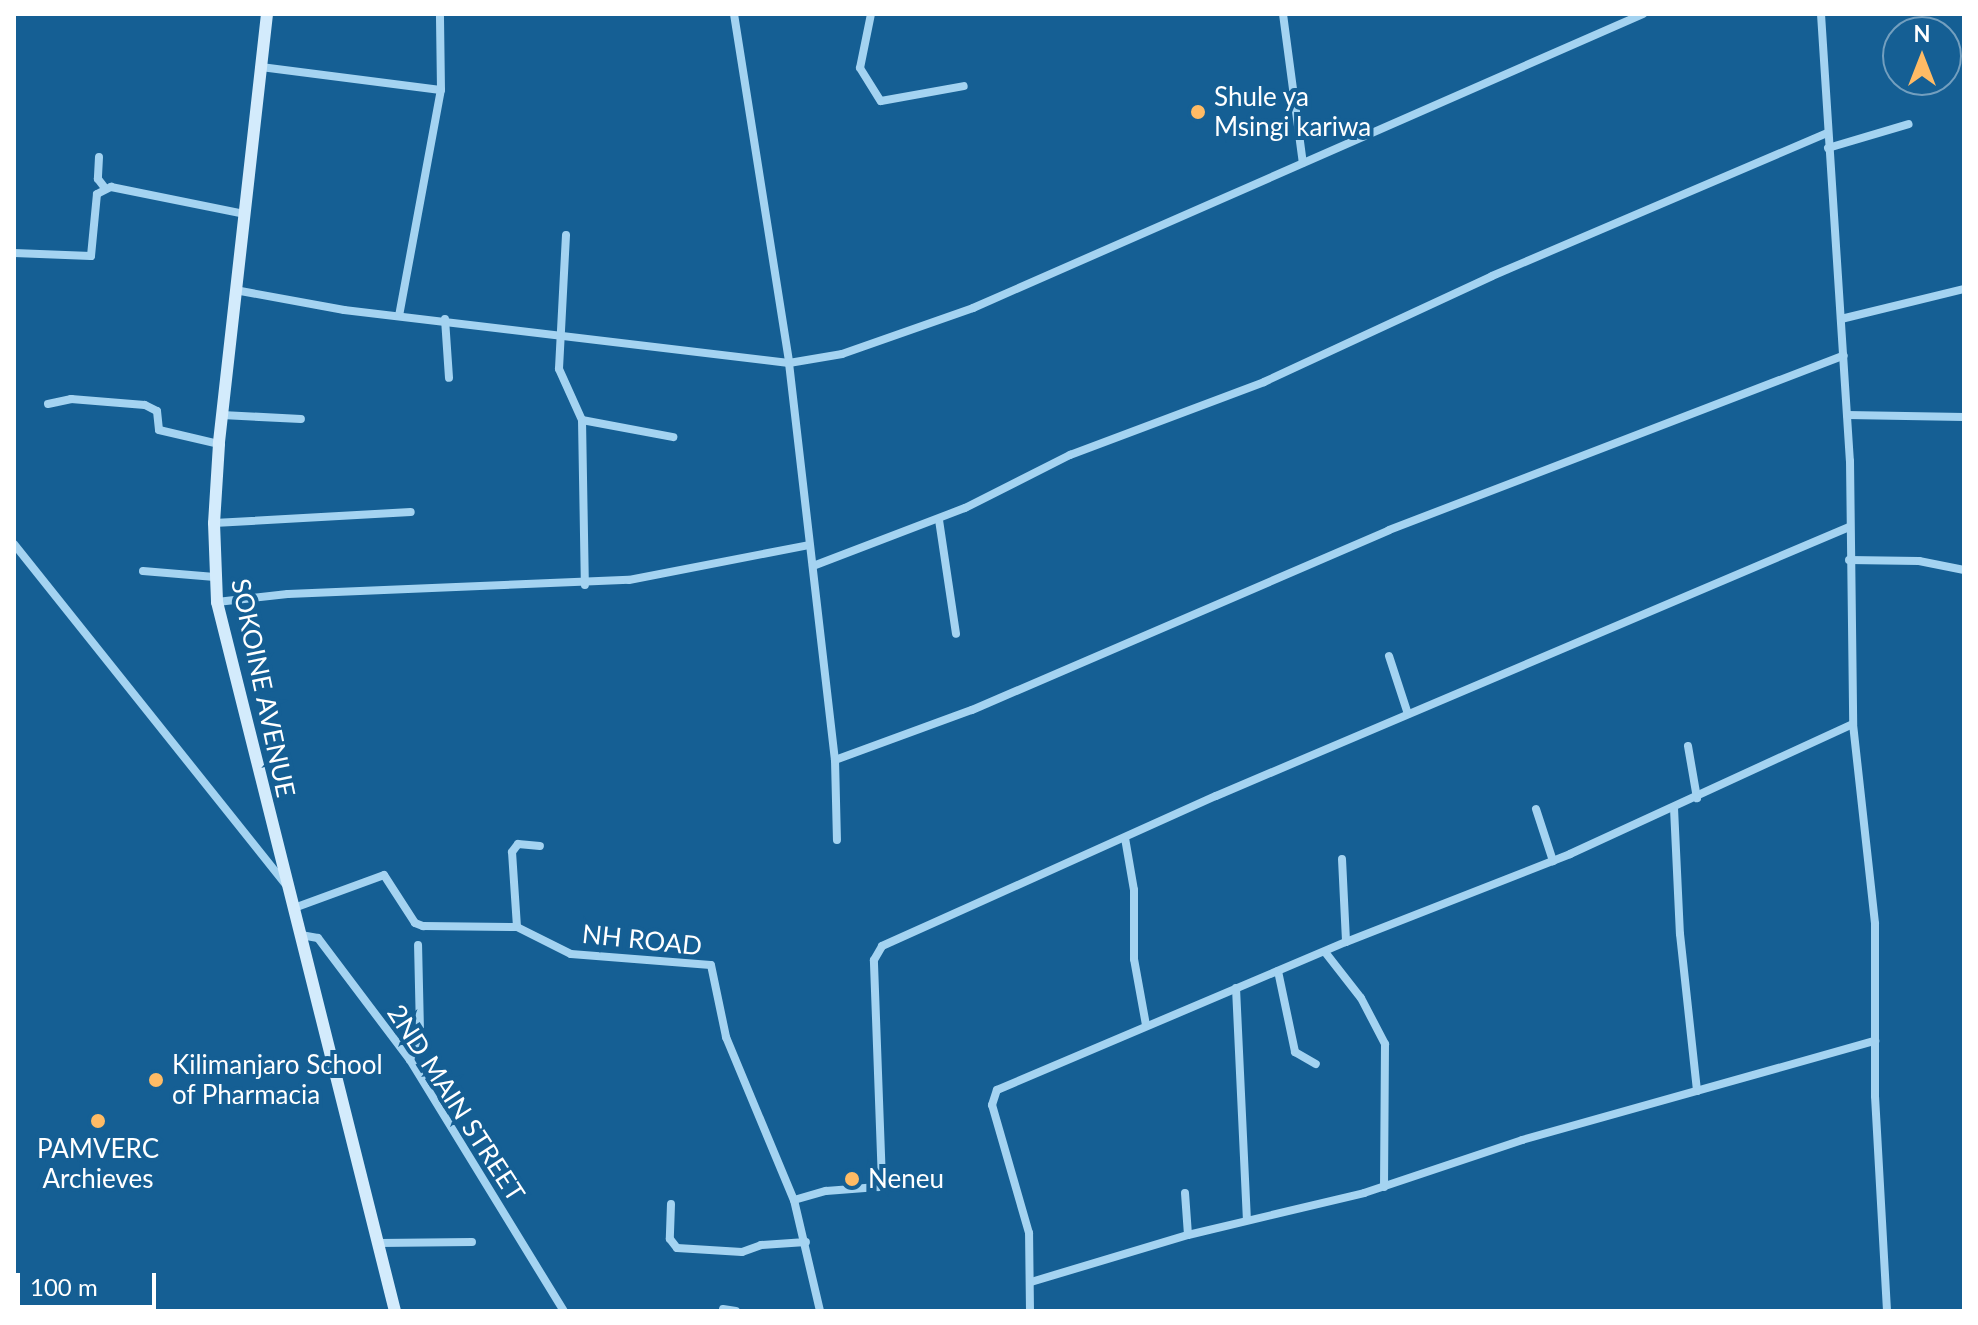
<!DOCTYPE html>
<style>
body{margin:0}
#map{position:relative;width:1978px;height:1325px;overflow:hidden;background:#155f94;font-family:Lato,sans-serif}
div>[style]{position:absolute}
.street>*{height:8px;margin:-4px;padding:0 4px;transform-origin:4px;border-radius:4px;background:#a4d3f1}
.secondary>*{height:12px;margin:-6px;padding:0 6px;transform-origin:6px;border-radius:6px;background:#d3ebfc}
.dots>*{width:22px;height:22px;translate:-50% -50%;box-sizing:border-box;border:4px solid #155f94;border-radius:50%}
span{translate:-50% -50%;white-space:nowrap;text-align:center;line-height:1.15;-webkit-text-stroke:8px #155f94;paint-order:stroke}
.poi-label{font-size:26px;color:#fff}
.left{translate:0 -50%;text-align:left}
.street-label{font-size:26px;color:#fff}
.frame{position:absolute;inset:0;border:16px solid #fff;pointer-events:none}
.north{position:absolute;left:1882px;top:16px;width:80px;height:80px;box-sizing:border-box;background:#155f94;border:2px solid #739fbf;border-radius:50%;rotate:0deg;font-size:22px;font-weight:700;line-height:32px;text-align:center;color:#fff}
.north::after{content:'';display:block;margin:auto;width:28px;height:36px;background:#ffbb65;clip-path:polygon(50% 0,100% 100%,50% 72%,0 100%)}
.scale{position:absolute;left:16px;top:1273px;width:140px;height:36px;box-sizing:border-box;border:4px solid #fff;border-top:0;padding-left:10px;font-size:24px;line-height:28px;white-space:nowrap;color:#fff;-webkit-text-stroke:6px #155f94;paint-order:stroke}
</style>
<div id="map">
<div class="street">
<i style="left:734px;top:14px;width:353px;rotate:81deg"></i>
<i style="left:789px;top:363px;width:54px;rotate:-9.6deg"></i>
<i style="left:842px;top:354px;width:139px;rotate:-19.3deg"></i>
<i style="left:973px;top:308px;width:732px;rotate:-23.69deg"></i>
<i style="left:871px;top:14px;width:55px;rotate:101.5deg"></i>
<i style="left:860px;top:68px;width:39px;rotate:58deg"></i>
<i style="left:881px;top:101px;width:84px;rotate:-10.2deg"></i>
<i style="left:1283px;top:14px;width:150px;rotate:82.4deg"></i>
<i style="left:1821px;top:14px;width:448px;rotate:86.3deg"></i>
<i style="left:1850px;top:461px;width:263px;rotate:89.3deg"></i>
<i style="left:1853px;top:724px;width:201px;rotate:83.7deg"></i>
<i style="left:1875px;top:924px;width:172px;rotate:90deg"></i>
<i style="left:1875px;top:1096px;width:215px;rotate:86.8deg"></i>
<i style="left:261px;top:67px;width:181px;rotate:7.3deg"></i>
<i style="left:1828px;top:148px;width:84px;rotate:-16.5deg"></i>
<i style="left:99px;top:157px;width:22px;rotate:93deg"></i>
<i style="left:98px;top:179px;width:11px;rotate:52deg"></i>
<i style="left:566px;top:235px;width:134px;rotate:93deg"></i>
<i style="left:559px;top:369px;width:56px;rotate:65.7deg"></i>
<i style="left:582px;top:420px;width:165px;rotate:89deg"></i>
<i style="left:14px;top:253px;width:77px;rotate:2.2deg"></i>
<i style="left:91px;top:256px;width:62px;rotate:-84.5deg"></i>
<i style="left:97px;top:194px;width:16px;rotate:-27deg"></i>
<i style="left:111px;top:187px;width:137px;rotate:11.4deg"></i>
<i style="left:235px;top:290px;width:111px;rotate:10.4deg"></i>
<i style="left:344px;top:310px;width:448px;rotate:6.8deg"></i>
<i style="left:789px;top:363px;width:400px;rotate:83.4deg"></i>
<i style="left:835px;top:760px;width:80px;rotate:88.6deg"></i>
<i style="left:399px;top:316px;width:230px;rotate:-79.5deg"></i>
<i style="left:441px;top:90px;width:76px;rotate:-90.8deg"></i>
<i style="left:445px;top:319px;width:59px;rotate:86.1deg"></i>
<i style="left:1841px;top:319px;width:127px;rotate:-13.7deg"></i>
<i style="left:48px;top:404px;width:24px;rotate:-12deg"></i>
<i style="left:71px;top:399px;width:74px;rotate:4.6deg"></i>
<i style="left:145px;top:405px;width:13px;rotate:27deg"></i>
<i style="left:157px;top:411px;width:19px;rotate:84deg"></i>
<i style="left:159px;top:430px;width:62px;rotate:13.1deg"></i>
<i style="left:222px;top:415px;width:79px;rotate:2.9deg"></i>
<i style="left:1847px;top:415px;width:117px;rotate:1deg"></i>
<i style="left:582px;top:420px;width:93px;rotate:10.6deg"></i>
<i style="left:939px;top:520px;width:115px;rotate:81.5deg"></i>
<i style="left:214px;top:523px;width:197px;rotate:-3.2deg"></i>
<i style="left:14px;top:544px;width:435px;rotate:51.4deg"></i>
<i style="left:1849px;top:560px;width:70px;rotate:0.8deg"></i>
<i style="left:1919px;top:561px;width:46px;rotate:11.3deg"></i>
<i style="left:813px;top:566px;width:163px;rotate:-20.9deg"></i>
<i style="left:965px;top:508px;width:118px;rotate:-26.8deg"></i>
<i style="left:1070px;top:455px;width:207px;rotate:-20.6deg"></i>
<i style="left:1264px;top:382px;width:251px;rotate:-24.9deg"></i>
<i style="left:1492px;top:276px;width:364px;rotate:-23.1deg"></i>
<i style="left:143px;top:571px;width:72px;rotate:4.8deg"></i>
<i style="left:217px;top:602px;width:71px;rotate:-6.4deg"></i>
<i style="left:288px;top:594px;width:341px;rotate:-2.4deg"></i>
<i style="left:629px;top:580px;width:183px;rotate:-11deg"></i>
<i style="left:1389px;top:656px;width:61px;rotate:71.9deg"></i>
<i style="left:1688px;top:746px;width:53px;rotate:80.2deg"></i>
<i style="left:835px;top:760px;width:146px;rotate:-20.1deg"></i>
<i style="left:972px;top:710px;width:454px;rotate:-23.3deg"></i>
<i style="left:1389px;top:530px;width:487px;rotate:-21deg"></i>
<i style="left:1674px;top:808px;width:126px;rotate:87.3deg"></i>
<i style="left:1680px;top:934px;width:158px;rotate:83.8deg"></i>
<i style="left:1536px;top:809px;width:55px;rotate:71.9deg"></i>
<i style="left:1125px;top:838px;width:53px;rotate:80.2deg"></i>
<i style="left:1134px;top:890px;width:69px;rotate:90deg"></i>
<i style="left:1134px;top:959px;width:67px;rotate:79.7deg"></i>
<i style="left:1342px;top:859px;width:83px;rotate:87.2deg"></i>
<i style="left:294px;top:908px;width:96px;rotate:-20.1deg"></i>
<i style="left:384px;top:875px;width:57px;rotate:57.1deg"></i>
<i style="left:415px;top:923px;width:9px;rotate:21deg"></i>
<i style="left:423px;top:926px;width:94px;rotate:0.6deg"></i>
<i style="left:517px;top:927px;width:60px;rotate:26.6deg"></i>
<i style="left:571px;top:954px;width:140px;rotate:4.5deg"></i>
<i style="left:711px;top:965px;width:74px;rotate:78.2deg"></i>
<i style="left:726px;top:1037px;width:177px;rotate:67.4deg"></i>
<i style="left:794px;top:1200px;width:114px;rotate:76.8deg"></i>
<i style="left:517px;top:927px;width:75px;rotate:-93.8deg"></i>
<i style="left:512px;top:852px;width:10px;rotate:-53deg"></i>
<i style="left:518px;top:844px;width:22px;rotate:5deg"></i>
<i style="left:301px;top:935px;width:17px;rotate:10deg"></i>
<i style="left:318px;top:938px;width:153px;rotate:53deg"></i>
<i style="left:410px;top:1060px;width:294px;rotate:58.5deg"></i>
<i style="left:1325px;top:952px;width:58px;rotate:52deg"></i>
<i style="left:1361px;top:998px;width:52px;rotate:62.4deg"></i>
<i style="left:1385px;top:1044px;width:143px;rotate:90.4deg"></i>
<i style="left:1278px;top:971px;width:83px;rotate:78.1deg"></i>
<i style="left:1295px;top:1052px;width:24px;rotate:30deg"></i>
<i style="left:1236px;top:988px;width:231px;rotate:87.3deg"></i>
<i style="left:410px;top:1060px;width:31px;rotate:-71deg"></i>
<i style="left:420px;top:1031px;width:86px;rotate:-91.3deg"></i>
<i style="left:1185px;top:1193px;width:42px;rotate:85.9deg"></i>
<i style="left:794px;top:1200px;width:33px;rotate:-16deg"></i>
<i style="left:826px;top:1191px;width:52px;rotate:-4.4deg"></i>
<i style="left:878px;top:1187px;width:6px;rotate:-51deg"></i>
<i style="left:882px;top:1182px;width:222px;rotate:-92.1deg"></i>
<i style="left:874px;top:960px;width:16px;rotate:-60deg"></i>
<i style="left:882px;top:946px;width:366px;rotate:-24.2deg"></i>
<i style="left:1216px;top:796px;width:688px;rotate:-23.02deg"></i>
<i style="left:671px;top:1204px;width:35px;rotate:92deg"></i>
<i style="left:670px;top:1239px;width:11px;rotate:52deg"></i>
<i style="left:677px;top:1248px;width:65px;rotate:3.5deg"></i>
<i style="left:742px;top:1252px;width:20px;rotate:-20deg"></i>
<i style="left:761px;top:1245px;width:45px;rotate:-3.8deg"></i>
<i style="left:379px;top:1243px;width:93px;rotate:-0.6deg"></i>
<i style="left:1031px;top:1282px;width:164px;rotate:-16.7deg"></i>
<i style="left:1188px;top:1235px;width:181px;rotate:-13.4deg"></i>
<i style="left:1364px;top:1193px;width:167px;rotate:-18.5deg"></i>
<i style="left:1522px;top:1140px;width:367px;rotate:-15.7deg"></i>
<i style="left:723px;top:1309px;width:13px;rotate:9deg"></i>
<i style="left:1030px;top:1311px;width:78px;rotate:-90.7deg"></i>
<i style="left:1029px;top:1233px;width:133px;rotate:-106.1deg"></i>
<i style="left:992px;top:1105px;width:16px;rotate:-72deg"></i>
<i style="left:997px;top:1090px;width:379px;rotate:-23deg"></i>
<i style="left:1346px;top:942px;width:241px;rotate:-21.4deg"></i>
<i style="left:1570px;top:854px;width:311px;rotate:-24.7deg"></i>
</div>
<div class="secondary">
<i style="left:267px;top:14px;width:433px;rotate:96.4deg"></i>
<i style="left:219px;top:444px;width:79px;rotate:93.6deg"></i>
<i style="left:214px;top:523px;width:79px;rotate:87.8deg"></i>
<i style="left:217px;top:602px;width:731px;rotate:75.91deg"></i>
</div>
<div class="dots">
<i style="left:1198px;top:112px;background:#ffbb65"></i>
<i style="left:156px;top:1080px;background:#ffbb65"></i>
<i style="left:98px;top:1121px;background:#ffbb65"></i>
<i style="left:852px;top:1179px;background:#ffbb65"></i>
</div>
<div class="poi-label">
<span class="left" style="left:1214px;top:112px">Shule ya<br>Msingi kariwa</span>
<span class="left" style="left:172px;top:1080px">Kilimanjaro School<br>of Pharmacia</span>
<span style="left:98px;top:1164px">PAMVERC<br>Archieves</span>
<span class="left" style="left:868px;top:1179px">Neneu</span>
</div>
<div class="street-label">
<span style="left:263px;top:688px;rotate:78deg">SOKOINE AVENUE</span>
<span style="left:642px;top:940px;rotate:6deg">NH ROAD</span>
<span style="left:456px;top:1103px;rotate:57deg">2ND MAIN STREET</span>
</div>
<div class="frame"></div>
<div class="north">N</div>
<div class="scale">100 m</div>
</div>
